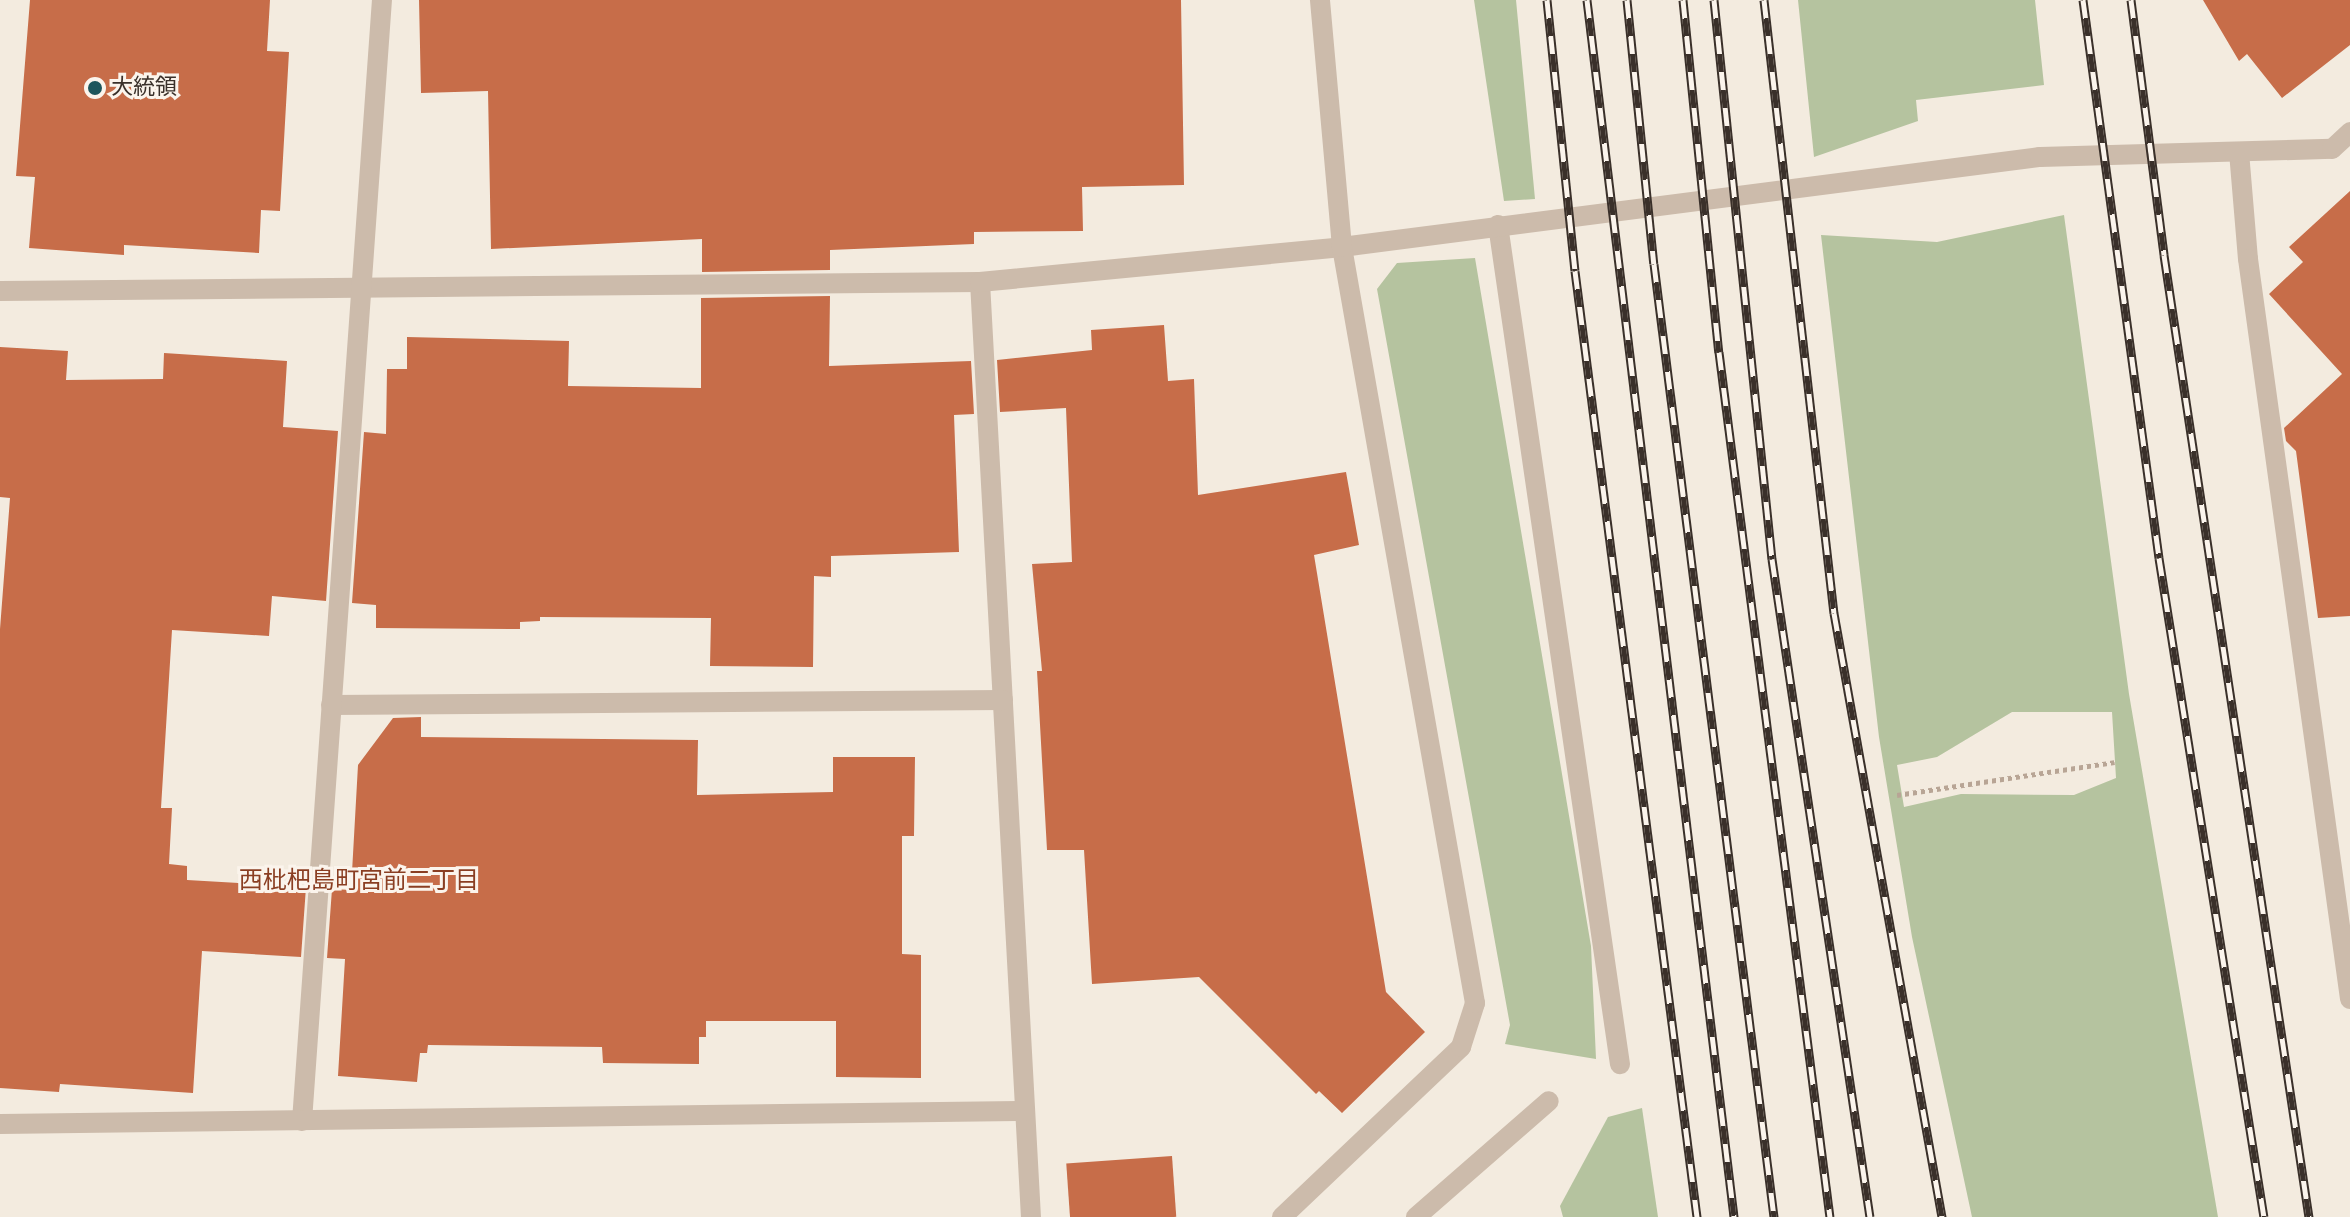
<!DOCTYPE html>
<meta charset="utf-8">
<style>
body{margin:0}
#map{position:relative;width:2350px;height:1217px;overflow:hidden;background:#f3ebdf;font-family:"Nunito Sans","Noto Sans JP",sans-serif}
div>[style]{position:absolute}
.green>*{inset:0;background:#b5c39f}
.building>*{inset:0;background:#c76d49;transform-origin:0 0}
.path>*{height:5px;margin-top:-2.5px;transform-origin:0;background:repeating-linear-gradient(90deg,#b8a595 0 4px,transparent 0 8px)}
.lane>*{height:20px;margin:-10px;padding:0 10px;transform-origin:10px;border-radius:10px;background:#ccbbab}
.street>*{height:20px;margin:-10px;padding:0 10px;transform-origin:10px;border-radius:10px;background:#ccbbab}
.rail>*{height:9px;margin-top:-4.5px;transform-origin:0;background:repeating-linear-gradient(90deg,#fbf4ec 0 18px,#3a302a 0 36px);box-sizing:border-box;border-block:2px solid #3a302a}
.dots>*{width:22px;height:22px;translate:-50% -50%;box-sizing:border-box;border:4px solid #fbf4ec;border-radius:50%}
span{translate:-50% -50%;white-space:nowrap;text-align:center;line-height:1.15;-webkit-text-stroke:6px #fbf4ec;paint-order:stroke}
.poi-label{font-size:22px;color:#3a302a}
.left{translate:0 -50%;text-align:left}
.neighbourhood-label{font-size:24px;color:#8a3e22}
</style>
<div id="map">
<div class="green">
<i style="clip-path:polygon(1474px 0,1516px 0,1535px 199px,1504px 201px)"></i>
<i style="clip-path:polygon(1798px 0,2035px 0,2044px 85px,1916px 100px,1918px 121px,1814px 157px)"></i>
<i style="clip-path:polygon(evenodd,2064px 215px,2129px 694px,2218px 1217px,1972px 1217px,1912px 937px,1879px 737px,1821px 235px,1937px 242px,2064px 215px,2012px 712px,2112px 712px,2116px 778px,2074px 795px,1961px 794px,1904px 807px,1897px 765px,1937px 757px,2012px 712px)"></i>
<i style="clip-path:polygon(1475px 258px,1591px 946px,1596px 1059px,1505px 1044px,1510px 1025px,1377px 289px,1397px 263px)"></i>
<i style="clip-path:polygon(1642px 1108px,1658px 1217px,1563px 1217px,1560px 1206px,1608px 1117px)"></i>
</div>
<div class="building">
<i style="clip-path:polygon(30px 0,270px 0,267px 51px,289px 52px,280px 211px,261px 210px,259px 253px,124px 245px,124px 255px,29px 248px,35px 177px,16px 176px)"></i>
<i style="clip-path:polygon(419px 0,1181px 0,1184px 185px,1082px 187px,1083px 231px,974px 232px,974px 244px,830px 250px,830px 270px,702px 272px,702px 239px,491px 249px,488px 91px,421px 93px)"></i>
<i style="clip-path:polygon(2203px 0,2350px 0,2350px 45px,2282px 98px,2247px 54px,2239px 61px)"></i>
<i style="clip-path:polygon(2350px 191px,2350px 616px,2318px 618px,2296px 451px,2286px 441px,2284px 428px,2342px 374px,2269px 294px,2303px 262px,2289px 247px)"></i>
<i style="clip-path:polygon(830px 296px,829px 366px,971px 361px,974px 414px,954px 415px,959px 552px,831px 556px,831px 577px,814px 576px,813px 667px,710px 666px,711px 618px,540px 617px,540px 621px,520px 622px,520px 629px,376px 628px,376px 605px,352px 603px,364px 432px,386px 434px,387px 369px,407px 369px,407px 337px,569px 341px,568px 386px,701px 388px,701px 298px)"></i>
<i style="clip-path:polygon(1164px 325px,1168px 381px,1194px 379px,1198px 495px,1346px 472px,1359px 545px,1314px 555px,1386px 992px,1425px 1032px,1342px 1113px,1319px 1091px,1316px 1094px,1199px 977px,1092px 984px,1084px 850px,1047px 850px,1037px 671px,1042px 671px,1032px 564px,1072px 562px,1066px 408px,1000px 412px,997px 360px,1092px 350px,1091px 330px)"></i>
<i style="clip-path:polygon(0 347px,68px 351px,66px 380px,163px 379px,164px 353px,287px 361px,283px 427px,338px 431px,326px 601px,272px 596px,269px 636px,172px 630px,161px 808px,172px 808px,169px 864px,187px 866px,187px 880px,306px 887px,301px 957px,202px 951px,193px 1093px,60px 1084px,59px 1092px,0 1088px,0 629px,10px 498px,0 497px)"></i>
<i style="clip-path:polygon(421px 717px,421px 737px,698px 740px,697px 795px,833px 792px,833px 757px,915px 757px,914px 836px,902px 836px,902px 954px,921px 955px,921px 1078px,836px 1077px,836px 1021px,706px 1021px,706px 1037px,699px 1037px,699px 1064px,603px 1063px,602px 1047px,428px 1045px,427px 1053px,420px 1053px,417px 1082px,338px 1076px,345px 959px,327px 958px,332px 889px,351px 890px,358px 765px,393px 718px)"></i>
<i style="left:1172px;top:1156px;width:61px;height:106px;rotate:86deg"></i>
</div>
<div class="path">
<i style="left:1897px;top:795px;width:220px;rotate:-8.6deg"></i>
</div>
<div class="lane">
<i style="left:1416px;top:1217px;width:176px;rotate:-41.1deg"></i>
</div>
<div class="street">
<i style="left:2239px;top:152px;width:107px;rotate:85.2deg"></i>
<i style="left:2248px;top:259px;width:747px;rotate:82.15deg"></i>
<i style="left:1498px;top:225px;width:848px;rotate:81.73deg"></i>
<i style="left:980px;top:282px;width:936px;rotate:86.88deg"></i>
<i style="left:0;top:291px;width:980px;rotate:-0.53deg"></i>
<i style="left:980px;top:282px;width:364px;rotate:-5.5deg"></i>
<i style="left:1342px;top:247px;width:704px;rotate:-7.35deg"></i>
<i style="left:2040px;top:157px;width:292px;rotate:-1.6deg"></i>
<i style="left:2332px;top:149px;width:25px;rotate:-43deg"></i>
<i style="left:331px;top:705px;width:672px;rotate:-0.43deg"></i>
<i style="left:302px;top:1121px;width:1124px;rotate:-85.92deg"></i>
<i style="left:0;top:1124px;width:1025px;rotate:-0.73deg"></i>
<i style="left:1282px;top:1217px;width:247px;rotate:-43.5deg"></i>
<i style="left:1461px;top:1047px;width:46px;rotate:-72.3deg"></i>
<i style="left:1475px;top:1003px;width:768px;rotate:-99.98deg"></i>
<i style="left:1342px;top:247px;width:248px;rotate:-95.1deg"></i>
</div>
<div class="rail">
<i style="left:1547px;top:0;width:272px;rotate:84.1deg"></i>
<i style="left:1575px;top:271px;width:954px;rotate:82.65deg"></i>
<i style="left:1587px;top:0;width:1226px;rotate:83.11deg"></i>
<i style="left:1627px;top:0;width:265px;rotate:84.2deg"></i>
<i style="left:1654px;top:264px;width:961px;rotate:82.82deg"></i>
<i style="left:1683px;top:0;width:354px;rotate:84.2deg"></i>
<i style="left:1719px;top:352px;width:872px;rotate:82.69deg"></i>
<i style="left:1714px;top:0;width:562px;rotate:84.08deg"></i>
<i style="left:1772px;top:559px;width:665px;rotate:81.53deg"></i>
<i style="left:1764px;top:0;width:617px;rotate:83.49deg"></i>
<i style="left:1834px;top:613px;width:614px;rotate:79.86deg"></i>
<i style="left:2083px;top:0;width:563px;rotate:82.24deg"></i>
<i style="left:2159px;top:558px;width:667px;rotate:80.95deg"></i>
<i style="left:2131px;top:0;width:257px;rotate:82.6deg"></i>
<i style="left:2164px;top:255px;width:973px;rotate:81.43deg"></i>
</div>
<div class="dots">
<i style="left:95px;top:88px;background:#1e565c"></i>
</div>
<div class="poi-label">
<span class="left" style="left:111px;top:88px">大統領</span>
</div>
<div class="neighbourhood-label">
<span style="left:359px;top:881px">西枇杷島町宮前二丁目</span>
</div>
</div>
